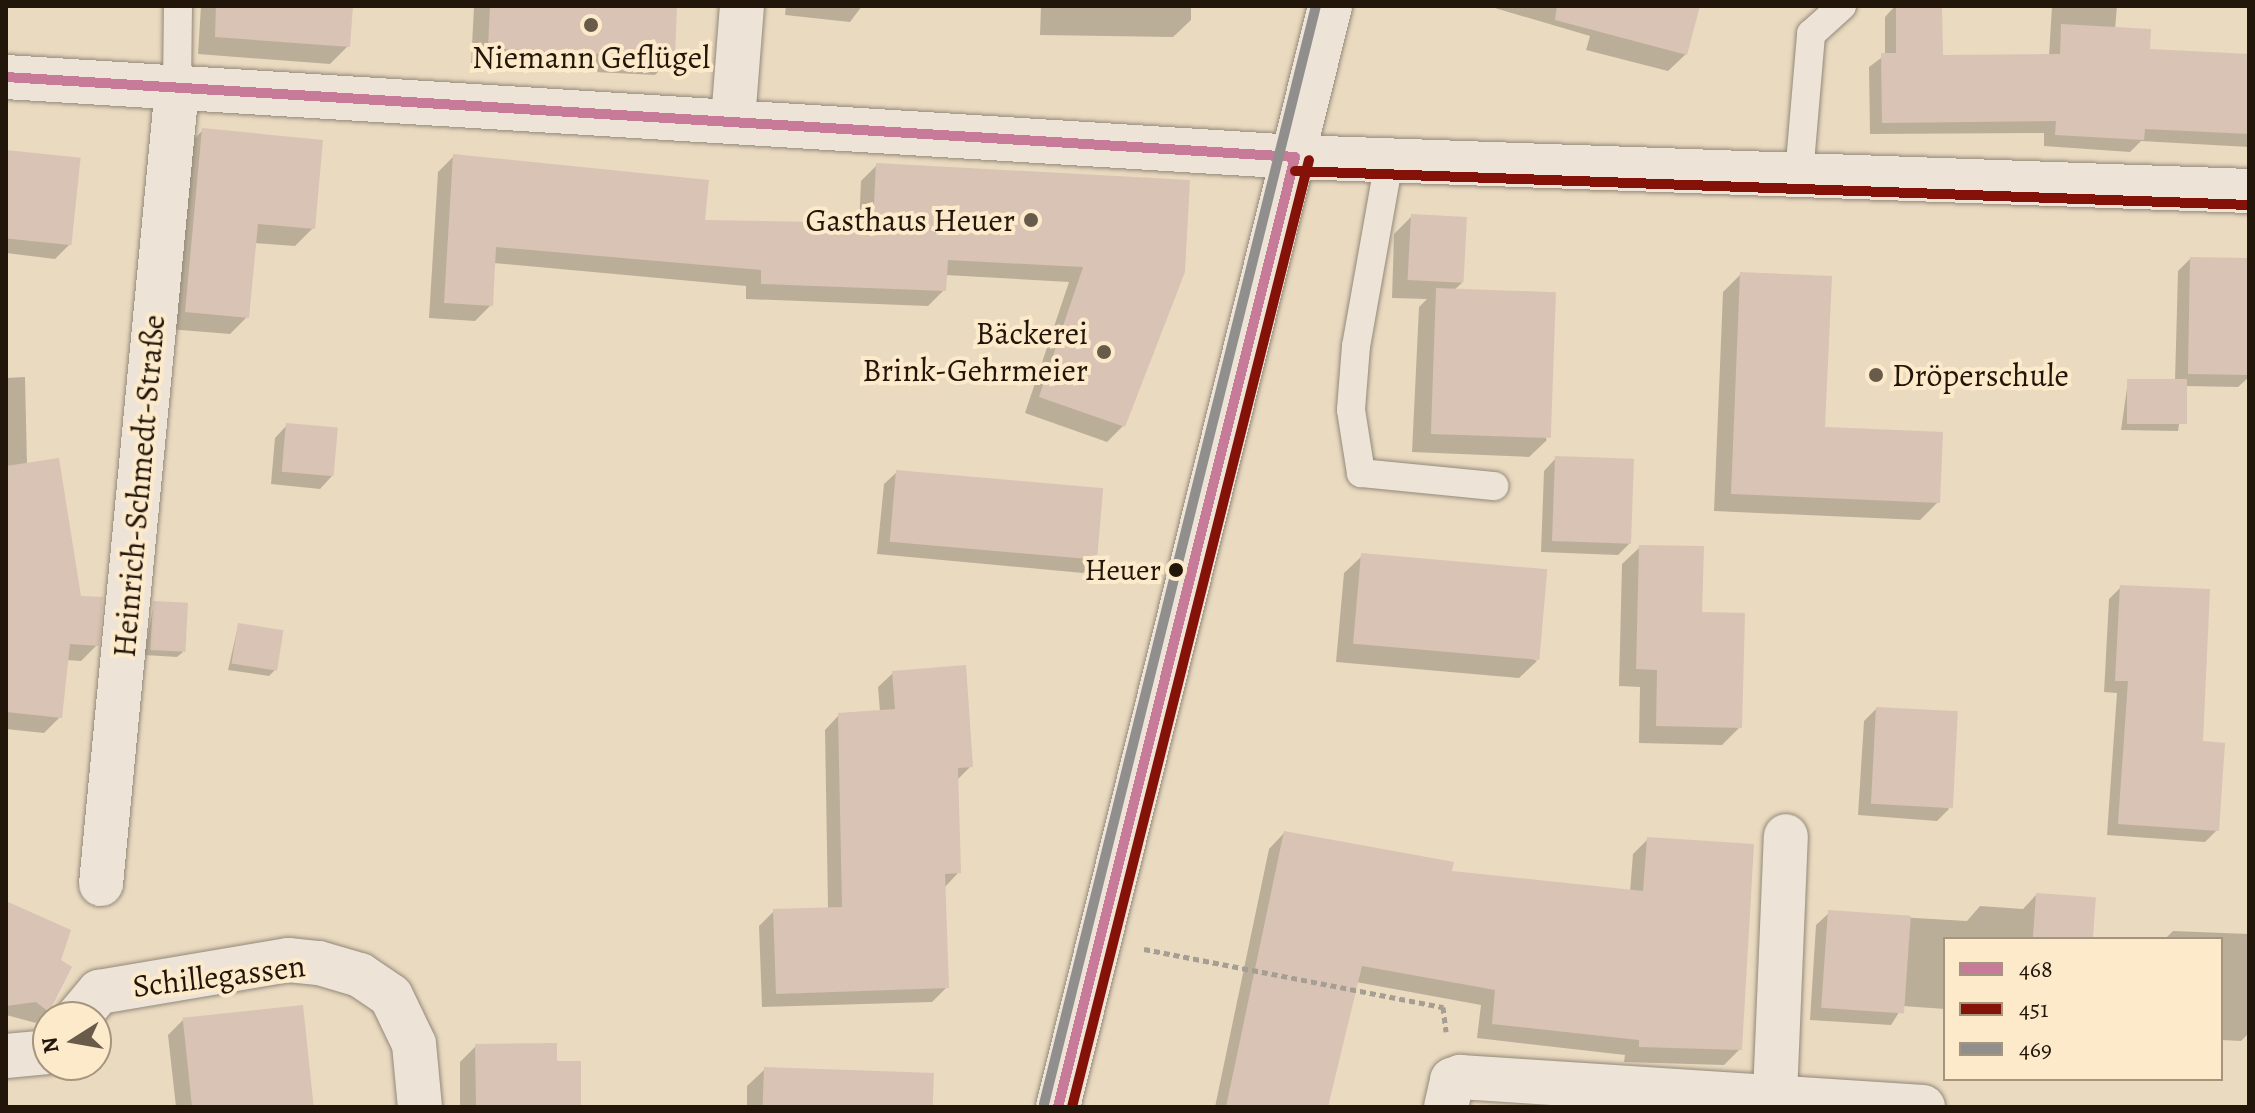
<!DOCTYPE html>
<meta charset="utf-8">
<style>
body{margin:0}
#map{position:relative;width:2255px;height:1113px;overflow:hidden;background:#eadac0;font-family:Alegreya,serif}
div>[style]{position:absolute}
.shadow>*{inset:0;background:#0003}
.building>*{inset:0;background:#d9c3b4;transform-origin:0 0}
.path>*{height:5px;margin-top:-2.5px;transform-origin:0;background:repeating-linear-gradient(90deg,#a49e93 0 6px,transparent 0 10px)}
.roads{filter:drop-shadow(0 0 2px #938979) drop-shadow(0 0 2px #938979)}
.lane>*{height:28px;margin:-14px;padding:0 14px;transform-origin:14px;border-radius:14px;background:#ede4d7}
.street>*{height:44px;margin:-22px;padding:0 22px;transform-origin:22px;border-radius:22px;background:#ede4d7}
.secondary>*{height:44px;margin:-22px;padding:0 22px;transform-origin:22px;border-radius:22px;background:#ede4d7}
.bus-1>*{height:10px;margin:-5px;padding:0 5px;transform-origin:5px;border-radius:5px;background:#c87a99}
.bus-2>*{height:10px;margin:-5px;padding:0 5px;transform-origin:5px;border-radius:5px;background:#851209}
.bus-3>*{height:10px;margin:-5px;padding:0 5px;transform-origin:5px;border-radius:5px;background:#908f8e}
.dots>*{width:22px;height:22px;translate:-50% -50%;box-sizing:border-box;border:4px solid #fdeacb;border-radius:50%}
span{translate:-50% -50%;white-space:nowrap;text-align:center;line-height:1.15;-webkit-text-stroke:8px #fdeacb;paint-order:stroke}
.bus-label{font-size:30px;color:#22160a}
.right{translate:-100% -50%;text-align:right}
.poi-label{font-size:32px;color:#22160a}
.left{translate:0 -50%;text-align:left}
.street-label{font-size:32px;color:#22160a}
.frame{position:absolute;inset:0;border:8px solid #22160a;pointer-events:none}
.legend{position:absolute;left:1943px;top:937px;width:280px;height:144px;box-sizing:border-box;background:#fdeacb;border:2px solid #a5957e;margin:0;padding:10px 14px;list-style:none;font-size:24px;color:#22160a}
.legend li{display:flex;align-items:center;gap:16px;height:40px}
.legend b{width:40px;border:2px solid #a5957e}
.north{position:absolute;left:32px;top:1001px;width:80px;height:80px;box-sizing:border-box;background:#fdeacb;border:2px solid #a5957e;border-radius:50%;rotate:259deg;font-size:22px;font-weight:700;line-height:32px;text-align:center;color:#22160a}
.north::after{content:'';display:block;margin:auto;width:28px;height:36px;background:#685b4a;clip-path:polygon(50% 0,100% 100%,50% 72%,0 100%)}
</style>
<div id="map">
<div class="shadow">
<i style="clip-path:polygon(201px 6px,351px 6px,348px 46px,330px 64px,198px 54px)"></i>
<i style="clip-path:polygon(474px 6px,675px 6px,673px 57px,655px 75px,471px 66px)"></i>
<i style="clip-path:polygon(786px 6px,862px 6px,850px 22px,785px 15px)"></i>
<i style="clip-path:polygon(1041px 6px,1191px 6px,1191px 20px,1173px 37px,1040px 35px)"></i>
<i style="clip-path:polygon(1488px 6px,1698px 6px,1686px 54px,1668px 71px,1586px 50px,1590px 36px)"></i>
<i style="clip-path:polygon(1895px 6px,1940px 6px,1941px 57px,2049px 56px,2052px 6px,2117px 6px,2115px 29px,2148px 51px,2249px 56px,2249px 147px,2141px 141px,2130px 152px,2044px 146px,2044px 133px,1870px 134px,1869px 67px,1885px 55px,1885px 17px)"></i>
<i style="clip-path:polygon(203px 130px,313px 228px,295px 246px,254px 243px,247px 317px,230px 334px,168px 329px,185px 148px)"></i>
<i style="clip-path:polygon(6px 150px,70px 244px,55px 259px,6px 253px)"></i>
<i style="clip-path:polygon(454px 156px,703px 222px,859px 225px,861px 181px,877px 165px,1188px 182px,1123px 426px,1107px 442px,1025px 413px,1069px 282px,945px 275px,944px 290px,928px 306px,746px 299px,746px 286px,493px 263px,491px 305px,475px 321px,429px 318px,438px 172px)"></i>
<i style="clip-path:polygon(1412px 216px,1462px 283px,1454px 290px,1547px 440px,1529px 457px,1412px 452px,1419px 307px,1427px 299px,1392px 298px,1394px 234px)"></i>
<i style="clip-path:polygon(2190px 259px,2249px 260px,2249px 377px,2238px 387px,2185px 386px,2178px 431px,2121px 430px,2128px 381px,2175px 381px,2178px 271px)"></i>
<i style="clip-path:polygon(1741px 274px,1823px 428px,1938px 502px,1920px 520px,1714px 511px,1723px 292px)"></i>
<i style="clip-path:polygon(25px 377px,27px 465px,97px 645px,81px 661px,66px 660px,60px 717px,44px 733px,6px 729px,6px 378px)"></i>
<i style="clip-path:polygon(287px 425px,332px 476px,320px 489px,271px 484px,275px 438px)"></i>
<i style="clip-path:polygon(1556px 458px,1630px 543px,1618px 555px,1541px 552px,1544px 471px)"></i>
<i style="clip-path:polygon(897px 472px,1095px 560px,1083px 573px,877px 554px,884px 484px)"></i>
<i style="clip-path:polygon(1640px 547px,1700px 614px,1740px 727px,1722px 745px,1639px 743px,1640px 687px,1619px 686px,1622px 564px)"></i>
<i style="clip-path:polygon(1362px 556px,1537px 661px,1519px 678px,1336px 662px,1344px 573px)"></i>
<i style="clip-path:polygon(2121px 587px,2201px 743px,2217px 830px,2205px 842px,2107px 835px,2117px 693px,2104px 692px,2109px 599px)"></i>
<i style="clip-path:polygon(154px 603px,183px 652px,177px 657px,144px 655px)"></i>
<i style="clip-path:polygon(238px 626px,275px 670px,269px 676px,228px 670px)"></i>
<i style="clip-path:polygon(893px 673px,971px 766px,957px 780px,959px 872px,944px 888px,947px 987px,932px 1002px,762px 1007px,759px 926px,774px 911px,828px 909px,825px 730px,839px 715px,880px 712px,878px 687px)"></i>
<i style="clip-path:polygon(1876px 709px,1949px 809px,1937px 821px,1858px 815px,1864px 721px)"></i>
<i style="clip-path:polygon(1284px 833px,1450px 873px,1630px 892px,1633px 854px,1648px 839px,1740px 1049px,1724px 1065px,1624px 1062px,1625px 1055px,1477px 1038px,1481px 1005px,1356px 982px,1326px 1107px,1215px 1107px,1269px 849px)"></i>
<i style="clip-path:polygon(2036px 895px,2091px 939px,1945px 939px,1945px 1009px,1903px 1006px,1891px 1025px,1810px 1020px,1816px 925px,1829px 913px,1967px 921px,1980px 906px,2023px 909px)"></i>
<i style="clip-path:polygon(6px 904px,48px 1010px,36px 1023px,6px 1015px)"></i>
<i style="clip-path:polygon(2173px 931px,2249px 934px,2249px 1033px,2241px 1041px,2221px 1040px,2221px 939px,2165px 939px)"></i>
<i style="clip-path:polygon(184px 1019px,311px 1107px,176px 1107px,168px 1035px)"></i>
<i style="clip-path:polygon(476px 1046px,555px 1063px,579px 1107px,460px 1107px,460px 1062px)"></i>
<i style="clip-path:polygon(765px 1069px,933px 1107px,747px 1107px,747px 1086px)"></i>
</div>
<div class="building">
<i style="clip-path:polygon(216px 6px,353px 6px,350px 47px,215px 37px)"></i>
<i style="clip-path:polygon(490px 6px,677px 6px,675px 58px,488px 48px)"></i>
<i style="clip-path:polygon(1557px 6px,1700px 6px,1687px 55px,1555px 20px)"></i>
<i style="clip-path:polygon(1896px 6px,1942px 6px,1943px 55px,2060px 54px,2061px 24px,2151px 29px,2150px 49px,2249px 54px,2249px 134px,2145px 129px,2144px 140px,2055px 135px,2056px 121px,1882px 123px,1881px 53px,1896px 53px)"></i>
<i style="clip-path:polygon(202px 128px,323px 140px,315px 229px,258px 224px,249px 318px,185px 312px)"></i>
<i style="left:6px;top:150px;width:75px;height:88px;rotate:6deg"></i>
<i style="clip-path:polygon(453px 154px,709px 180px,705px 220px,873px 223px,876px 163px,1190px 180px,1185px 272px,1125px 427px,1039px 397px,1083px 267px,948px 260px,946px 291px,761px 284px,761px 270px,496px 247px,493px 306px,444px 303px)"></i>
<i style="left:1411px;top:214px;width:56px;height:66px;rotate:3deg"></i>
<i style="left:2190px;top:257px;width:59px;height:117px;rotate:1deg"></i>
<i style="clip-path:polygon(1740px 272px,1832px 276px,1825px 427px,1943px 432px,1940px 503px,1731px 494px)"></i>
<i style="left:1436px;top:288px;width:120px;height:146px;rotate:2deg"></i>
<i style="left:2127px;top:379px;width:60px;height:45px"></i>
<i style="left:286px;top:423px;width:52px;height:49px;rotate:5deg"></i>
<i style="left:1555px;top:456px;width:79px;height:85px;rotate:2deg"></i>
<i style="clip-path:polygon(59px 458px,81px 596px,103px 597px,99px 646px,70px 644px,62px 718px,6px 712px,6px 466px)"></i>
<i style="left:896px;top:470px;width:208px;height:72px;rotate:5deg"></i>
<i style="clip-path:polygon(1639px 545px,1704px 546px,1702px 612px,1745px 613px,1742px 728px,1656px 726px,1657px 670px,1636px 669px)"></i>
<i style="left:1361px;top:553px;width:187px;height:91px;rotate:5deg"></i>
<i style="clip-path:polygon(2120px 585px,2210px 589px,2203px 741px,2225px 743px,2219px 831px,2118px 824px,2128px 681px,2115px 681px)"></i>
<i style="left:153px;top:601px;width:35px;height:49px;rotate:3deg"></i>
<i style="left:238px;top:623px;width:46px;height:41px;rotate:9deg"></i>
<i style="clip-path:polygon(966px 665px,973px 767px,958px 768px,961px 873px,945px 874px,949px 988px,776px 994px,773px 909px,842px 907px,838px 713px,895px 709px,892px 671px)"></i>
<i style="left:1876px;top:707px;width:82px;height:97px;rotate:3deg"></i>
<i style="clip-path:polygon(1284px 831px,1454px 862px,1452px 871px,1643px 891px,1647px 837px,1754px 844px,1742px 1050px,1639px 1047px,1639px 1040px,1492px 1024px,1495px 990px,1362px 966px,1328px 1107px,1226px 1107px)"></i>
<i style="left:2036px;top:893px;width:60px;height:46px;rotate:4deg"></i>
<i style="clip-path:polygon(6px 901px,71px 930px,61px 960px,72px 967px,49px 1012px,36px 1002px,6px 1006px)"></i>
<i style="left:1828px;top:910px;width:83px;height:98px;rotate:4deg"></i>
<i style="left:303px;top:1005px;width:103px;height:121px;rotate:84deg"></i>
<i style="clip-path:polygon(557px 1043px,557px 1061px,581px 1061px,581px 1107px,476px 1107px,475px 1044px)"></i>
<i style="left:764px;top:1067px;width:170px;height:40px;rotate:2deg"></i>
</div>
<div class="path">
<i style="left:1144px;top:949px;width:305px;rotate:11deg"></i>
<i style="left:1443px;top:1007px;width:25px;rotate:83deg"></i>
</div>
<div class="roads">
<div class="lane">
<i style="left:177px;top:87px;width:81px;rotate:-89.3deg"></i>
<i style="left:1389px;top:161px;width:188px;rotate:100.1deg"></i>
<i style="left:1356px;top:346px;width:64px;rotate:94.5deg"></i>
<i style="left:1351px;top:410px;width:64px;rotate:81deg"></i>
<i style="left:1361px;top:473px;width:134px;rotate:5.6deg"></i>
<i style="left:1799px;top:175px;width:142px;rotate:-85.1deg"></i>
<i style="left:1811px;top:34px;width:42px;rotate:-42.1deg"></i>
</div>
<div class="street">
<i style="left:6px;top:77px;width:1291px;rotate:3.55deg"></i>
<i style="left:1295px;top:157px;width:955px;rotate:2.04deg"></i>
<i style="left:733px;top:120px;width:114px;rotate:-85.5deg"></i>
<i style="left:101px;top:884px;width:801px;rotate:-84.55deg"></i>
<i style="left:78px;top:1017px;width:33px;rotate:-50deg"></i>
<i style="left:99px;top:992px;width:192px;rotate:-9.6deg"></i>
<i style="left:288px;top:960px;width:31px;rotate:6deg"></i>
<i style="left:319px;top:963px;width:43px;rotate:16.3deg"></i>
<i style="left:360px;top:975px;width:37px;rotate:34deg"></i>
<i style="left:391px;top:996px;width:53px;rotate:64.4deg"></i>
<i style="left:414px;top:1044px;width:63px;rotate:84.6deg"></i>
<i style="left:6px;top:1056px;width:42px;rotate:-5.4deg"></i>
<i style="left:1775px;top:1095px;width:259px;rotate:-87.6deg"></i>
<i style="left:1446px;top:1107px;width:28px;rotate:-77deg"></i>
<i style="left:1452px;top:1080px;width:9px;rotate:-21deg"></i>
<i style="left:1460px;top:1077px;width:464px;rotate:3.7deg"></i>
</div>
<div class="secondary">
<i style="left:1058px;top:1107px;width:1134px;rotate:-76.12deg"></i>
</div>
</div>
<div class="bus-1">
<i style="left:6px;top:77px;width:1291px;rotate:3.55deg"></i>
<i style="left:1058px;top:1107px;width:979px;rotate:-75.99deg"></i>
</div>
<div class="bus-2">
<i style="left:1295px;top:171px;width:955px;rotate:2.04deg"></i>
<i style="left:1072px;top:1107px;width:976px;rotate:-75.95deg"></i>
</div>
<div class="bus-3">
<i style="left:1044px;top:1104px;width:1131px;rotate:-76.09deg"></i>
</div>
<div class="dots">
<i style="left:591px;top:25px;background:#685b4a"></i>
<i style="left:1031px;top:220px;background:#685b4a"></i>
<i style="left:1104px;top:352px;background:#685b4a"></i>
<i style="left:1876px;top:375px;background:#685b4a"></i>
<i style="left:1176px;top:570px;background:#22160a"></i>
</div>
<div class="bus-label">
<span class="right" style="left:1161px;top:570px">Heuer</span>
</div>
<div class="poi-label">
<span style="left:591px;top:57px">Niemann Geflügel</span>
<span class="right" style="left:1015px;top:220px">Gasthaus Heuer</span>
<span class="right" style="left:1088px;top:352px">Bäckerei<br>Brink-Gehrmeier</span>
<span class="left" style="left:1892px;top:375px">Dröperschule</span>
</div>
<div class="street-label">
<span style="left:139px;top:486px;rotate:-85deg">Heinrich-Schmedt-Straße</span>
<span style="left:219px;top:976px;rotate:-7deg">Schillegassen</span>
</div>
<div class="frame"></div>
<ul class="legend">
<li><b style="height:10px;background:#c87a99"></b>468</li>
<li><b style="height:10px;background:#851209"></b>451</li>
<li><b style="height:10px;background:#908f8e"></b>469</li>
</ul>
<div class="north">N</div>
</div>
